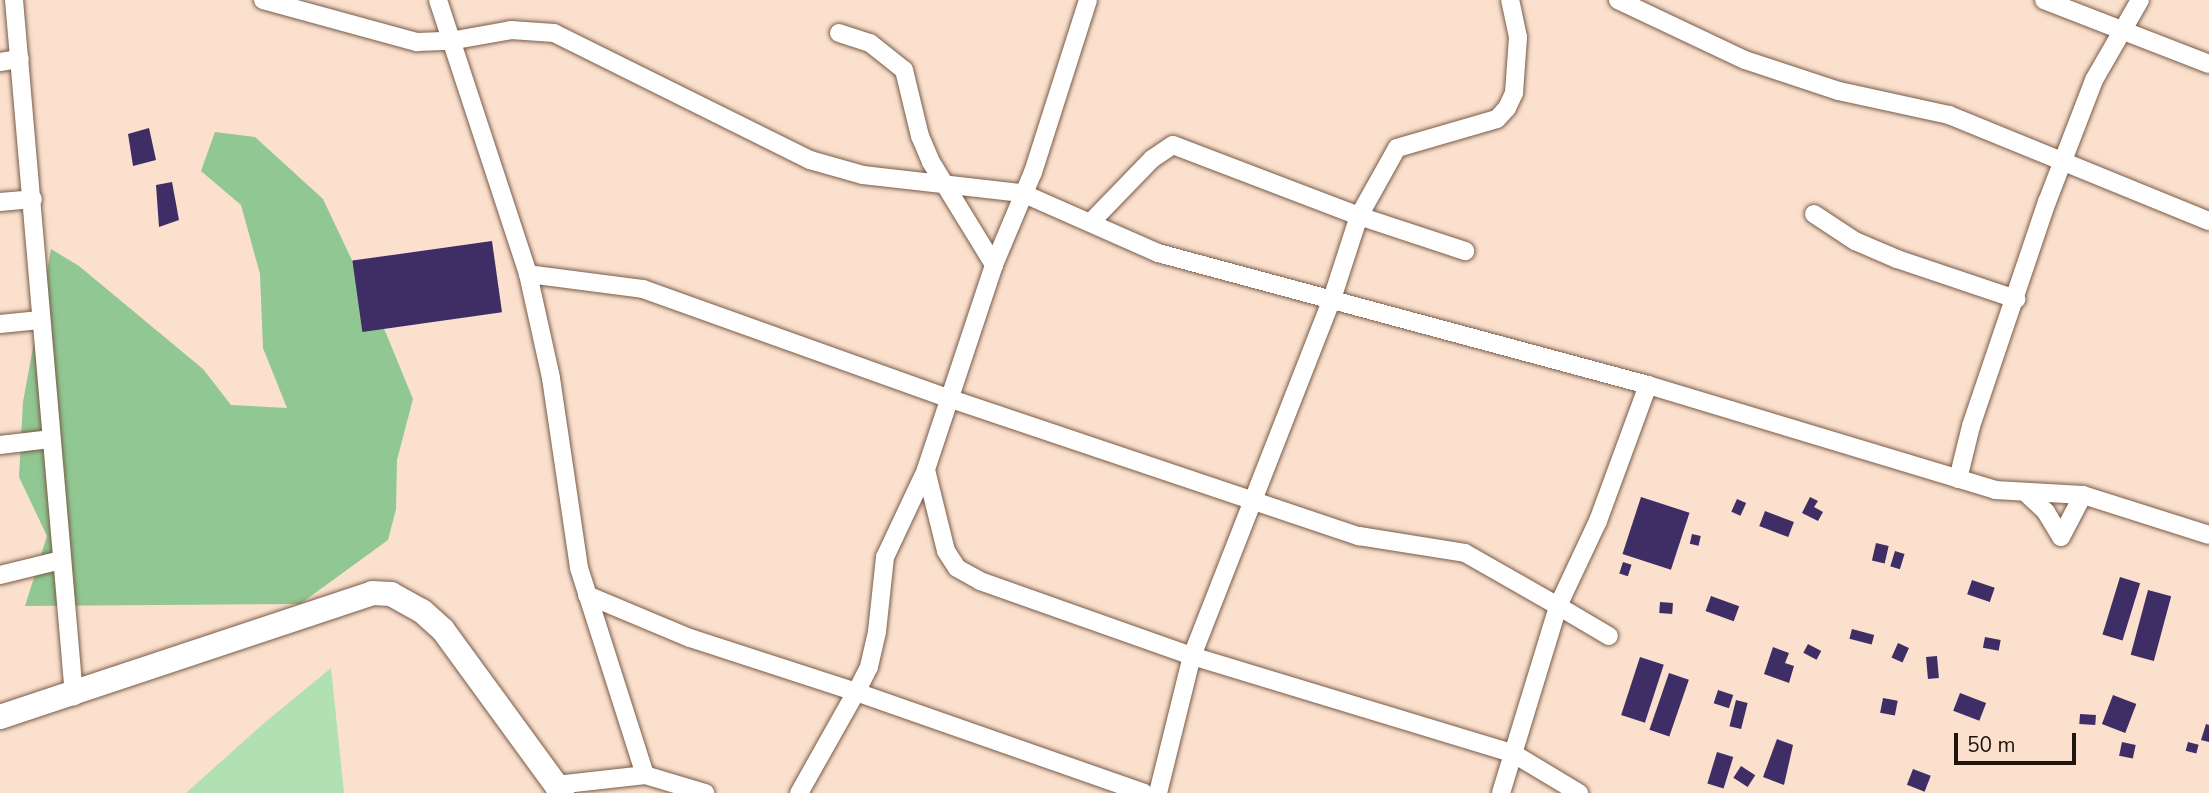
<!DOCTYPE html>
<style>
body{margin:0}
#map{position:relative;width:2209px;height:793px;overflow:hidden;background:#fbe0ce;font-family:"Nunito Sans",sans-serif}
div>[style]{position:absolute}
.green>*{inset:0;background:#b1e1b3}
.forest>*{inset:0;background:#90c792}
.building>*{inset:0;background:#3e2e65;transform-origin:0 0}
.roads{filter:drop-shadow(0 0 2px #785b47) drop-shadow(0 0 2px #785b47)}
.street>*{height:18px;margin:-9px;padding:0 9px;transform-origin:9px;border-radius:9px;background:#fff}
.secondary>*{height:24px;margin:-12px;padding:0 12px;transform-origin:12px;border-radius:12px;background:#fff}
span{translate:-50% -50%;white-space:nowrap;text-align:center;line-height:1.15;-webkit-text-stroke:7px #fbe0ce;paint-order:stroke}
.scale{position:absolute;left:1954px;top:733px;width:122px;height:32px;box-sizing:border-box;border:4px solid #20150d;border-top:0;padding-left:9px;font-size:21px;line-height:24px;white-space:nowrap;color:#20150d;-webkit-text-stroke:5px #fbe0ce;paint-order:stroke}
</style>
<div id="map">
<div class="green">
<i style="clip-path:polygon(331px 668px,344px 793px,186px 793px,263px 724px)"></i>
</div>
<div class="forest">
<i style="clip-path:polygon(215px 132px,255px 137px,323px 199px,383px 326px,413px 399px,397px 460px,396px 509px,388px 540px,300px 604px,25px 606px,47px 536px,19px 477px,23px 402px,51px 249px,79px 266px,203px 369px,231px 405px,287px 408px,263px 348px,260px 274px,241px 205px,201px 171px)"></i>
</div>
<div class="building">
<i style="clip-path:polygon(149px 128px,156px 160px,133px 166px,128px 134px)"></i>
<i style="clip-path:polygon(172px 182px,179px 220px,159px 227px,156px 185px)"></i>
<i style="left:492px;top:241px;width:72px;height:141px;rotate:82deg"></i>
<i style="left:1641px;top:497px;width:51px;height:60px;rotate:18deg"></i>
<i style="clip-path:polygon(1810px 497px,1818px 501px,1814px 507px,1823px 512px,1818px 521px,1802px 513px)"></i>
<i style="left:1737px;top:499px;width:10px;height:14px;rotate:24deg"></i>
<i style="left:1765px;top:511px;width:31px;height:16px;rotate:21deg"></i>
<i style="left:1692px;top:534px;width:9px;height:10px;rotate:13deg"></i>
<i style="left:1876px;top:543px;width:13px;height:18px;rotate:13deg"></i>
<i style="left:1895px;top:551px;width:10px;height:16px;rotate:17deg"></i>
<i style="left:1623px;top:562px;width:9px;height:12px;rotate:18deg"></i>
<i style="left:2120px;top:577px;width:21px;height:60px;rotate:17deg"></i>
<i style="left:1972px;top:580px;width:24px;height:15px;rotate:19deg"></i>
<i style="left:2148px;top:590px;width:24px;height:67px;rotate:15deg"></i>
<i style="left:1711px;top:596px;width:30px;height:16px;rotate:20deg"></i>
<i style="left:1660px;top:602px;width:13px;height:11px;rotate:4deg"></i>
<i style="left:1852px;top:629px;width:23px;height:10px;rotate:15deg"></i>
<i style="left:1985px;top:637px;width:16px;height:11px;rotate:11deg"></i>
<i style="left:1898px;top:643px;width:12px;height:16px;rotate:24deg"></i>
<i style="left:1808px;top:644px;width:15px;height:10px;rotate:28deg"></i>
<i style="clip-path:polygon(1773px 647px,1789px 653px,1785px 663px,1794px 666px,1789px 683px,1764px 674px)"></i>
<i style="left:1937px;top:656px;width:22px;height:11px;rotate:85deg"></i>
<i style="left:1640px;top:657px;width:25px;height:61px;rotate:18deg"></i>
<i style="left:1669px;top:673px;width:21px;height:60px;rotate:19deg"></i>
<i style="left:1718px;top:690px;width:16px;height:14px;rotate:18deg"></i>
<i style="left:1960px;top:693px;width:28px;height:19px;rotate:21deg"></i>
<i style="left:2113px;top:695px;width:25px;height:31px;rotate:21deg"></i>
<i style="left:1883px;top:698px;width:15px;height:15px;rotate:11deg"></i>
<i style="left:1736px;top:700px;width:12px;height:27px;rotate:14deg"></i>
<i style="left:2080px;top:714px;width:16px;height:10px;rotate:4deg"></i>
<i style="clip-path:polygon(2206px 724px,2209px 725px,2209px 742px,2201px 740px)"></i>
<i style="clip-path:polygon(1777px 739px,1793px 745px,1784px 785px,1763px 777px)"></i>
<i style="left:2122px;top:742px;width:14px;height:14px;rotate:12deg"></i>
<i style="left:2188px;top:742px;width:11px;height:9px;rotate:15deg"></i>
<i style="left:1717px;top:752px;width:17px;height:33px;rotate:17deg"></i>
<i style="left:1741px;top:766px;width:17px;height:14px;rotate:33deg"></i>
<i style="left:1913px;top:769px;width:19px;height:17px;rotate:21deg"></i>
</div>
<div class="roads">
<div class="street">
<i style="left:14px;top:0;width:699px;rotate:85.07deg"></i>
<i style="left:263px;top:0;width:160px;rotate:15.3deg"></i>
<i style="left:417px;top:42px;width:33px;rotate:-2deg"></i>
<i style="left:450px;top:41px;width:62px;rotate:-10.2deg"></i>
<i style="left:511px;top:30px;width:43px;rotate:4deg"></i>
<i style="left:554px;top:33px;width:286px;rotate:26.4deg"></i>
<i style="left:810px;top:160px;width:55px;rotate:15.8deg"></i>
<i style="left:863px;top:175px;width:160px;rotate:6.5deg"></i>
<i style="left:1022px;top:193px;width:149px;rotate:23.8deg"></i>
<i style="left:1158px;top:253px;width:507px;rotate:15.08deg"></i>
<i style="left:1648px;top:385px;width:363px;rotate:16.8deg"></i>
<i style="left:1995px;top:490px;width:88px;rotate:3.3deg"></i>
<i style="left:2083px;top:495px;width:132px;rotate:17.6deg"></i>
<i style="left:438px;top:0;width:288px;rotate:71.8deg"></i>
<i style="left:528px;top:274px;width:107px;rotate:77.5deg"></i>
<i style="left:551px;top:378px;width:192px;rotate:81.6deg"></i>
<i style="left:579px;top:568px;width:217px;rotate:72.3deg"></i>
<i style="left:1088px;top:0;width:181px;rotate:107.7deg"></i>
<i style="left:1033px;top:172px;width:101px;rotate:112.8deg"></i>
<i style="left:994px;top:265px;width:216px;rotate:108.4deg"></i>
<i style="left:926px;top:470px;width:96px;rotate:115.2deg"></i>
<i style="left:885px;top:557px;width:75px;rotate:96.1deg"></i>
<i style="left:877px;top:632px;width:36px;rotate:103deg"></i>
<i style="left:869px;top:667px;width:28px;rotate:117deg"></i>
<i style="left:856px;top:692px;width:305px;rotate:19.3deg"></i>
<i style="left:1618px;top:0;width:140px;rotate:25.3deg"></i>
<i style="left:1745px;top:60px;width:99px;rotate:18.3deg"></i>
<i style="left:1839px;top:91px;width:113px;rotate:12.3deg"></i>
<i style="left:1949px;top:115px;width:281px;rotate:22.2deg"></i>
<i style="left:2044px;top:0;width:177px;rotate:21.2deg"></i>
<i style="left:839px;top:33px;width:33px;rotate:18deg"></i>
<i style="left:870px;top:43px;width:43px;rotate:38.5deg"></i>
<i style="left:904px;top:70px;width:68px;rotate:76.4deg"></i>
<i style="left:920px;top:136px;width:28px;rotate:67deg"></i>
<i style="left:931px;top:162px;width:121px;rotate:58.5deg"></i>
<i style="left:0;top:62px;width:20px;rotate:-9deg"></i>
<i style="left:0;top:202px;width:33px;rotate:-5deg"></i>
<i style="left:1814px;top:214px;width:49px;rotate:33.4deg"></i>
<i style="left:1855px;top:241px;width:46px;rotate:23.2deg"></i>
<i style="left:1897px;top:259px;width:126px;rotate:18.6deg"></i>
<i style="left:1091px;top:222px;width:88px;rotate:-45.9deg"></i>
<i style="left:1152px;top:159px;width:25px;rotate:-34deg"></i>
<i style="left:1173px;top:145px;width:199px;rotate:20.9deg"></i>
<i style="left:1359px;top:216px;width:78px;rotate:-60.8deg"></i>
<i style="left:1397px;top:148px;width:104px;rotate:-16.2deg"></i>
<i style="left:1497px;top:119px;width:15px;rotate:-48deg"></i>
<i style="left:1507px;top:108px;width:17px;rotate:-65deg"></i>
<i style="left:1514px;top:93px;width:56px;rotate:-85.9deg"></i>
<i style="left:1518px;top:37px;width:38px;rotate:-102deg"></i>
<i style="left:528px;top:274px;width:116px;rotate:7.4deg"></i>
<i style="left:643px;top:289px;width:324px;rotate:19.7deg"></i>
<i style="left:948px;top:398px;width:434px;rotate:18.6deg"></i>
<i style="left:1359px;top:536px;width:107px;rotate:9.1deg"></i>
<i style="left:1465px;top:553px;width:107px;rotate:29.7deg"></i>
<i style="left:1558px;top:606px;width:94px;rotate:-64.8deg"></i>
<i style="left:1598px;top:521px;width:145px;rotate:-69.8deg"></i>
<i style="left:0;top:324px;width:40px;rotate:-5.7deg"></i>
<i style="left:0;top:445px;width:50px;rotate:-6.8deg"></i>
<i style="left:926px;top:470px;width:83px;rotate:76.1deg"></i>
<i style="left:946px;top:551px;width:20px;rotate:57deg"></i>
<i style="left:957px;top:568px;width:26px;rotate:29deg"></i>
<i style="left:980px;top:581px;width:225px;rotate:19.5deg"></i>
<i style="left:1192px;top:656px;width:337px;rotate:16.9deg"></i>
<i style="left:1514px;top:754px;width:76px;rotate:31deg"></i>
<i style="left:1958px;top:479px;width:55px;rotate:-76.2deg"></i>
<i style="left:1971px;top:426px;width:237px;rotate:-71.3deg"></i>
<i style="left:2047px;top:202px;width:131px;rotate:-68.9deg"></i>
<i style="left:2094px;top:80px;width:92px;rotate:-60.1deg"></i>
<i style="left:2027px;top:494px;width:26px;rotate:43deg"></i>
<i style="left:2046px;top:512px;width:29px;rotate:59deg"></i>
<i style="left:2061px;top:537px;width:47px;rotate:-62.4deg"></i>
<i style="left:0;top:575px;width:63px;rotate:-13.8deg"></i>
<i style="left:587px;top:595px;width:112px;rotate:22.7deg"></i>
<i style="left:690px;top:638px;width:175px;rotate:18deg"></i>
<i style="left:856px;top:692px;width:116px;rotate:119.4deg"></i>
<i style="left:556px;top:785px;width:90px;rotate:-6.4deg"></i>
<i style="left:645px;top:775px;width:63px;rotate:16.7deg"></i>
<i style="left:1158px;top:793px;width:141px;rotate:-76.1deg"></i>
<i style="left:1192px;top:656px;width:380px;rotate:-68.6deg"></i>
<i style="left:1331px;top:302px;width:90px;rotate:-72deg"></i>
<i style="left:1359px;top:216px;width:112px;rotate:18.3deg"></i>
<i style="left:1501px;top:793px;width:195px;rotate:-73deg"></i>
<i style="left:1558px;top:606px;width:59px;rotate:30.5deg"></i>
</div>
<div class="secondary">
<i style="left:0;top:717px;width:392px;rotate:-18.4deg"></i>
<i style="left:372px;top:593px;width:19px;rotate:3deg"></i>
<i style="left:391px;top:594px;width:35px;rotate:29deg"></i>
<i style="left:422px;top:611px;width:28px;rotate:42deg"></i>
<i style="left:443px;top:630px;width:202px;rotate:53.9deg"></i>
</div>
</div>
<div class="scale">50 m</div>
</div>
